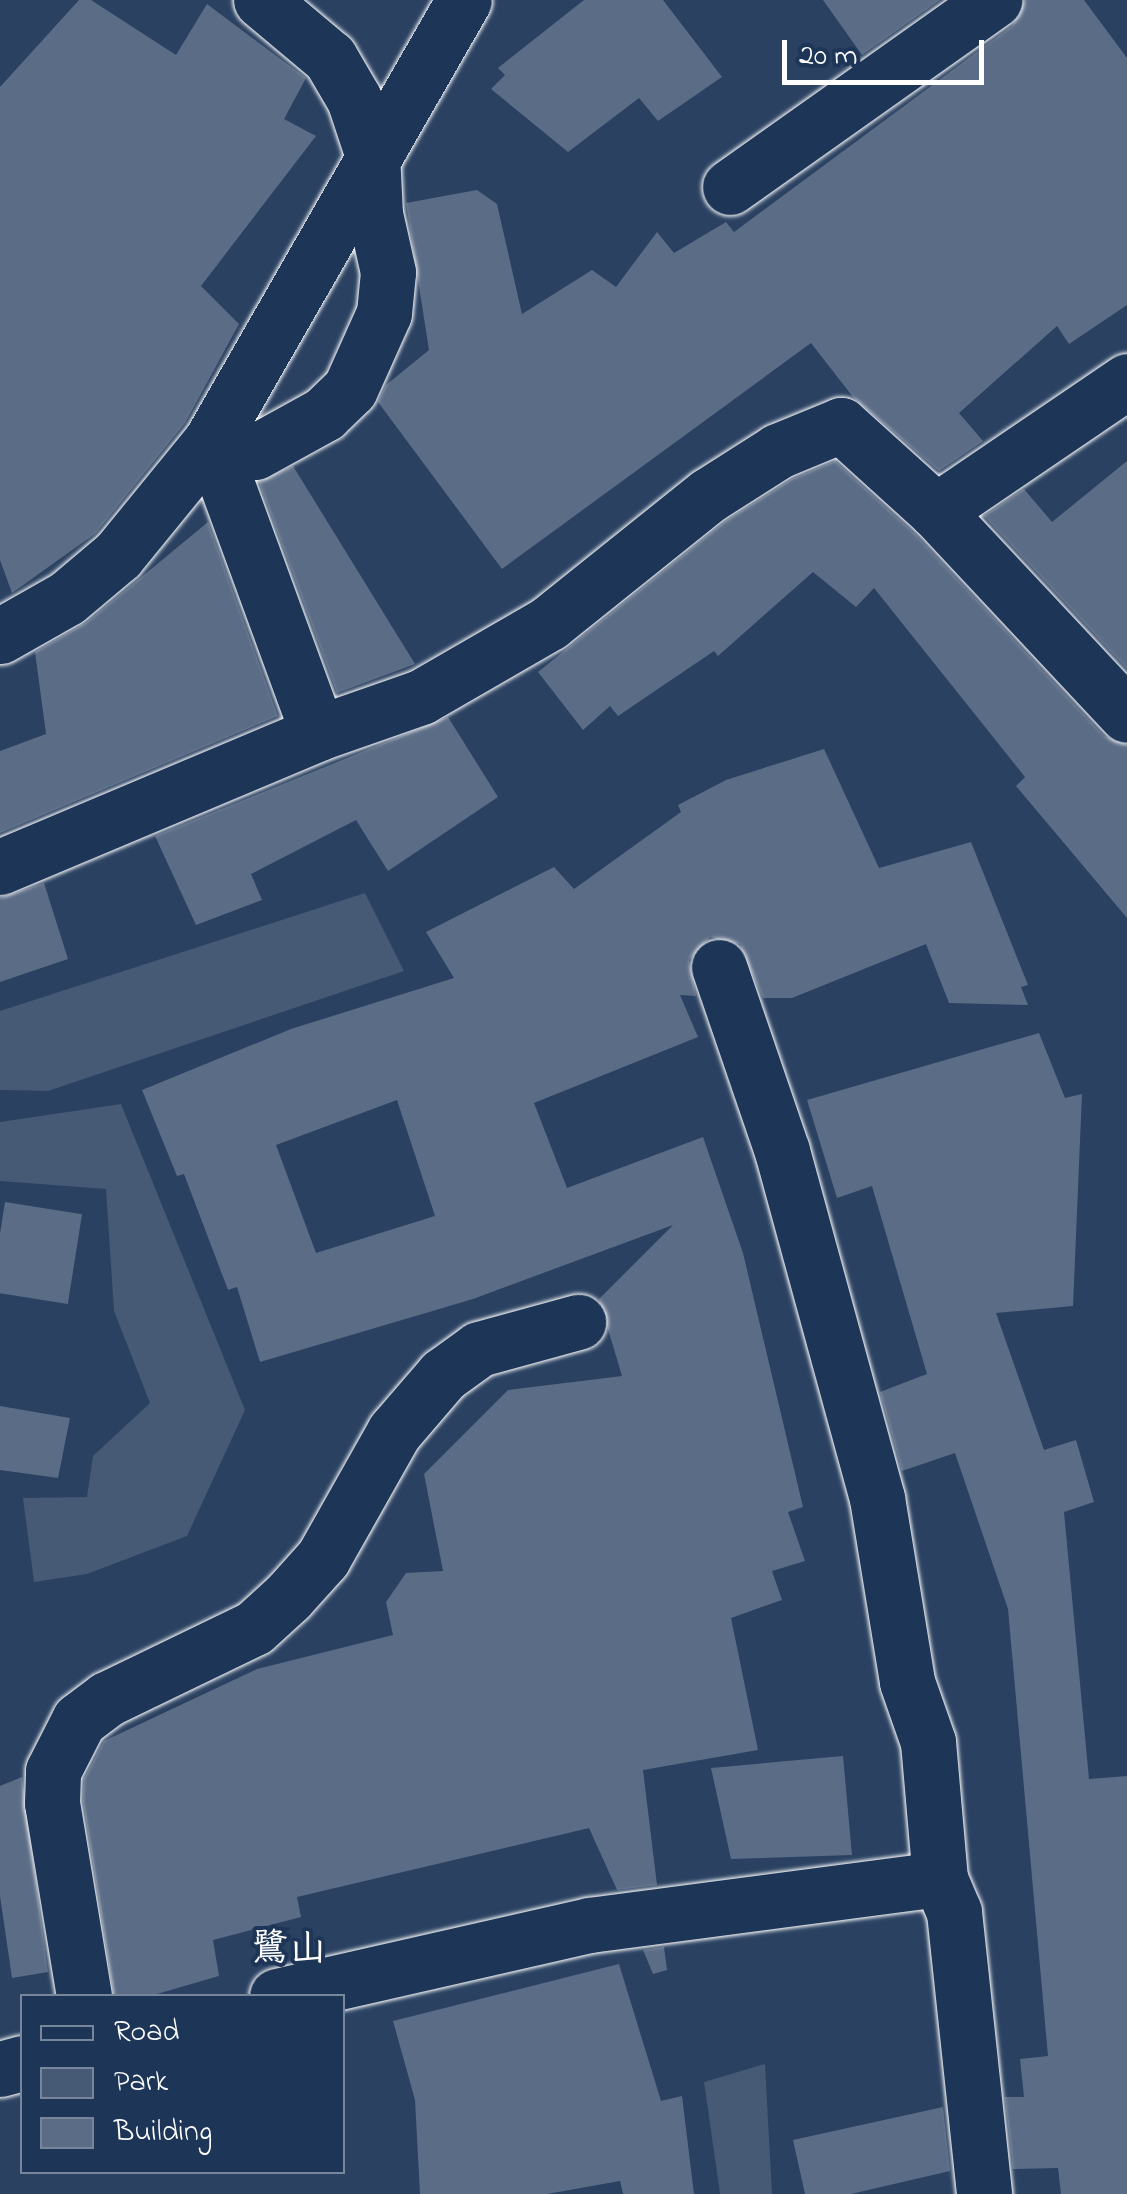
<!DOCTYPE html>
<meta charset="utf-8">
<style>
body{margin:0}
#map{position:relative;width:1127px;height:2194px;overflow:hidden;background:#2a4161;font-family:"Indie Flower","Klee One",sans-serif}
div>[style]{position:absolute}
.green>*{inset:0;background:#465975}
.building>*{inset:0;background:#5b6c86;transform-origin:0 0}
.roads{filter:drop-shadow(0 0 2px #fff) drop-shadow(0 0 2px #fff)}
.minor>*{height:55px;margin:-27.5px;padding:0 27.5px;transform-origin:27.5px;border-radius:27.5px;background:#1d3557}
span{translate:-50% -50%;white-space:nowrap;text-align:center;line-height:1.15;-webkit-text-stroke:8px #1d3557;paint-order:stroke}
.neighbourhood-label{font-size:38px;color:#fff;font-weight:700}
.legend{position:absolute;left:20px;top:1994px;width:325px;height:180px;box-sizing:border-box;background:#1d3557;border:2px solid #77869a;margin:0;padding:12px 18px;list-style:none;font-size:30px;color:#fff}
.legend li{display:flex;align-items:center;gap:20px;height:50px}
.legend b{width:50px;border:2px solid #77869a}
.scale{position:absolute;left:782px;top:40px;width:202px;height:45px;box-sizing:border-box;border:5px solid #fff;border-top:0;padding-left:12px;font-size:30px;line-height:35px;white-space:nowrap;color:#fff;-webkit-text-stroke:8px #1d3557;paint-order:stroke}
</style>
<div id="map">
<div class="green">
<i style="clip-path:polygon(365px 893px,404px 971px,48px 1091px,0 1090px,0 1011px)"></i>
<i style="clip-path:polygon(121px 1104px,245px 1410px,187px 1536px,87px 1574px,34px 1582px,23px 1498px,87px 1497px,93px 1456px,150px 1403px,114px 1311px,106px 1189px,0 1181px,0 1122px)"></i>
<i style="clip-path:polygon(765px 2064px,772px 2194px,720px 2194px,704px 2082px)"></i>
</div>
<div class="building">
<i style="clip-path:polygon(79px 0,91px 0,176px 55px,207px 4px,306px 78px,284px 119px,316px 136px,201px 286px,239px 324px,185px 423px,96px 533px,12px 593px,0 560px,0 87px)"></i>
<i style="clip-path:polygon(584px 0,663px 0,722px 77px,658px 121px,639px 98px,568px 152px,491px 89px,505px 75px,498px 68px)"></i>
<i style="clip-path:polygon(823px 0,940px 0,862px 55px)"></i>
<i style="clip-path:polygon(1025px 0,1084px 0,1127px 58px,1127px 305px,1069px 344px,1057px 326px,959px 413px,983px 441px,939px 471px,853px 397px,811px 343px,502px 569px,378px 402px,386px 385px,429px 350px,406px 203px,477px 190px,497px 204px,522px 314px,592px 270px,616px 287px,657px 232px,674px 253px,726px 222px,734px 232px,1012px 26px)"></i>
<i style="clip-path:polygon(835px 461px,914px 533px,1104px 736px,1127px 745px,1127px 918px,1016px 786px,1025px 777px,874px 588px,856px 607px,813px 572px,718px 656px,714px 651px,618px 716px,610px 706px,583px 730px,538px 672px,727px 520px,792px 479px)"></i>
<i style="clip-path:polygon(1127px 461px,1127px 669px,984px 516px,1024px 489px,1052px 522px)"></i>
<i style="clip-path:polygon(293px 466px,415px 664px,337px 693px,259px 482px)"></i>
<i style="clip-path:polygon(208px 522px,278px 716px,0 833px,0 751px,46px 734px,35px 652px,87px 622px)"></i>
<i style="clip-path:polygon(448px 717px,498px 797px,388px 871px,356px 820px,251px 874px,262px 900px,196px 925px,155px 836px)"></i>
<i style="clip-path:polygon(evenodd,824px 749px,879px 868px,971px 842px,1028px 985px,1021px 987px,1028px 1005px,949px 1003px,926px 944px,792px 998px,763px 998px,740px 944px,710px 937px,689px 960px,696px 996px,680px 995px,698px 1037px,534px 1103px,567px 1188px,703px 1137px,743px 1253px,803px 1507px,788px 1512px,805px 1561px,772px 1571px,782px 1600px,731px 1618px,758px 1750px,643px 1770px,657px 1885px,617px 1890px,589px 1828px,297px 1897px,301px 1917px,213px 1940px,219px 1976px,150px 1996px,114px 1996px,83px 1801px,84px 1779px,104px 1741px,257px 1669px,393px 1635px,386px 1602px,406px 1573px,443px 1571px,424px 1474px,508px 1390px,622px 1376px,599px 1299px,673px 1225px,473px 1299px,260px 1362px,237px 1287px,228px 1290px,184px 1174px,177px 1176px,142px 1090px,291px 1029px,454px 978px,426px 932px,554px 867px,574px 889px,681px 812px,678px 805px,726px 780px,824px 749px,397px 1100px,435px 1216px,316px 1253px,276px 1145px,397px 1100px)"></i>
<i style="clip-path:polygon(44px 883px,68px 959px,0 982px,0 898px)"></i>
<i style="clip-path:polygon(1039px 1033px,1065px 1098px,1082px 1094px,1073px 1306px,996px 1313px,1044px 1450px,1076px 1440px,1094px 1502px,1064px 1512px,1089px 1779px,1127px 1776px,1127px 2194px,1061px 2194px,1058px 2168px,1013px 2169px,1005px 2097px,1024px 2097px,1020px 2059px,1048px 2056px,1008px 1609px,955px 1453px,902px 1471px,880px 1392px,927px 1374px,872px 1186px,837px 1198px,807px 1100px)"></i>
<i style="left:5px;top:1202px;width:78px;height:91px;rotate:9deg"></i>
<i style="clip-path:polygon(0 1406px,70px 1418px,58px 1478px,0 1470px)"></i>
<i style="clip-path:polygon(843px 1756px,852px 1855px,731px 1859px,711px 1768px)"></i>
<i style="clip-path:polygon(22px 1777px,48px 1972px,12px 1978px,0 1896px,0 1786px)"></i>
<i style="clip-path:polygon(664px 1947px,667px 1970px,653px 1974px,643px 1950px)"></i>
<i style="clip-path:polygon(619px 1964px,661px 2101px,682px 2096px,694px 2194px,623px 2194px,620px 2181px,547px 2194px,420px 2194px,415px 2100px,393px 2021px)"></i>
<i style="clip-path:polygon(943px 2107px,950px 2171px,851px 2194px,805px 2194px,793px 2140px)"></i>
</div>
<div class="roads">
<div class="minor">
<i style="left:730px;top:187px;width:324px;rotate:-35.3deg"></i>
<i style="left:211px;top:441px;width:45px;rotate:14deg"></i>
<i style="left:255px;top:452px;width:79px;rotate:-28.8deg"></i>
<i style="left:324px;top:414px;width:36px;rotate:-44deg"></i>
<i style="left:350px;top:389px;width:83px;rotate:-65.9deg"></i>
<i style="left:384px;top:313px;width:41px;rotate:-84.4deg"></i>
<i style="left:388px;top:272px;width:59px;rotate:-102.6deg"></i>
<i style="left:375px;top:214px;width:61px;rotate:-92.8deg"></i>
<i style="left:372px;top:153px;width:57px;rotate:-108.4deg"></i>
<i style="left:354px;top:99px;width:48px;rotate:-120.3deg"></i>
<i style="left:330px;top:58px;width:90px;rotate:-140deg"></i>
<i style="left:211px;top:441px;width:311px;rotate:69.9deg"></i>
<i style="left:936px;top:511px;width:231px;rotate:-34.2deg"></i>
<i style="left:0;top:636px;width:77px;rotate:-29.6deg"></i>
<i style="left:67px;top:598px;width:67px;rotate:-40.1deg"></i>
<i style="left:118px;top:555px;width:147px;rotate:-50.8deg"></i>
<i style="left:211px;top:441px;width:508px;rotate:-60.16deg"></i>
<i style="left:0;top:867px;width:345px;rotate:-22.8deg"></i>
<i style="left:318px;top:733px;width:109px;rotate:-19.3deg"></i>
<i style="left:421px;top:697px;width:148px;rotate:-30deg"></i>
<i style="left:549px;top:623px;width:205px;rotate:-38.7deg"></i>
<i style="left:709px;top:495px;width:82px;rotate:-32.5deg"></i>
<i style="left:778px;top:451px;width:68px;rotate:-22.4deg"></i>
<i style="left:841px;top:425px;width:128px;rotate:42.2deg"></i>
<i style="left:936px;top:511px;width:279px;rotate:46.9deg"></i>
<i style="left:719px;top:967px;width:194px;rotate:71.1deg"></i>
<i style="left:782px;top:1151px;width:360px;rotate:74.7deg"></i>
<i style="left:877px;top:1498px;width:186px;rotate:80.7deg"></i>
<i style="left:907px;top:1682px;width:64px;rotate:70.7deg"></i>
<i style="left:928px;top:1742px;width:138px;rotate:85deg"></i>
<i style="left:940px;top:1879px;width:36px;rotate:67deg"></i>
<i style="left:954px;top:1912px;width:284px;rotate:83.9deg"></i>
<i style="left:84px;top:1996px;width:196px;rotate:-99.4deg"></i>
<i style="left:52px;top:1803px;width:32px;rotate:-88deg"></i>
<i style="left:53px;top:1771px;width:57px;rotate:-63deg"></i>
<i style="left:79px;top:1720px;width:35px;rotate:-37deg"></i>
<i style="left:107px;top:1699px;width:163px;rotate:-25.8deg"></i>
<i style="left:254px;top:1628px;width:46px;rotate:-42.4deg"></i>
<i style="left:288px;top:1597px;width:52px;rotate:-48.1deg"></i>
<i style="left:323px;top:1558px;width:145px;rotate:-60.6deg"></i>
<i style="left:394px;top:1432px;width:75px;rotate:-49.3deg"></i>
<i style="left:443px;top:1375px;width:44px;rotate:-35.8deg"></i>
<i style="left:479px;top:1349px;width:103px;rotate:-15.3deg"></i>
<i style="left:277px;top:1996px;width:321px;rotate:-12.8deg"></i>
<i style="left:590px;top:1925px;width:353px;rotate:-7.5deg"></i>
<i style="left:0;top:2069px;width:23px;rotate:-15deg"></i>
</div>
</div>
<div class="neighbourhood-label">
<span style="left:289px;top:1952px">鷺山</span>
</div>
<ul class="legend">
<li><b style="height:12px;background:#1d3557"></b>Road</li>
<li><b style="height:28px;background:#465975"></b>Park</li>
<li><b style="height:28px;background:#5b6c86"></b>Building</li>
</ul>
<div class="scale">20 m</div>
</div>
